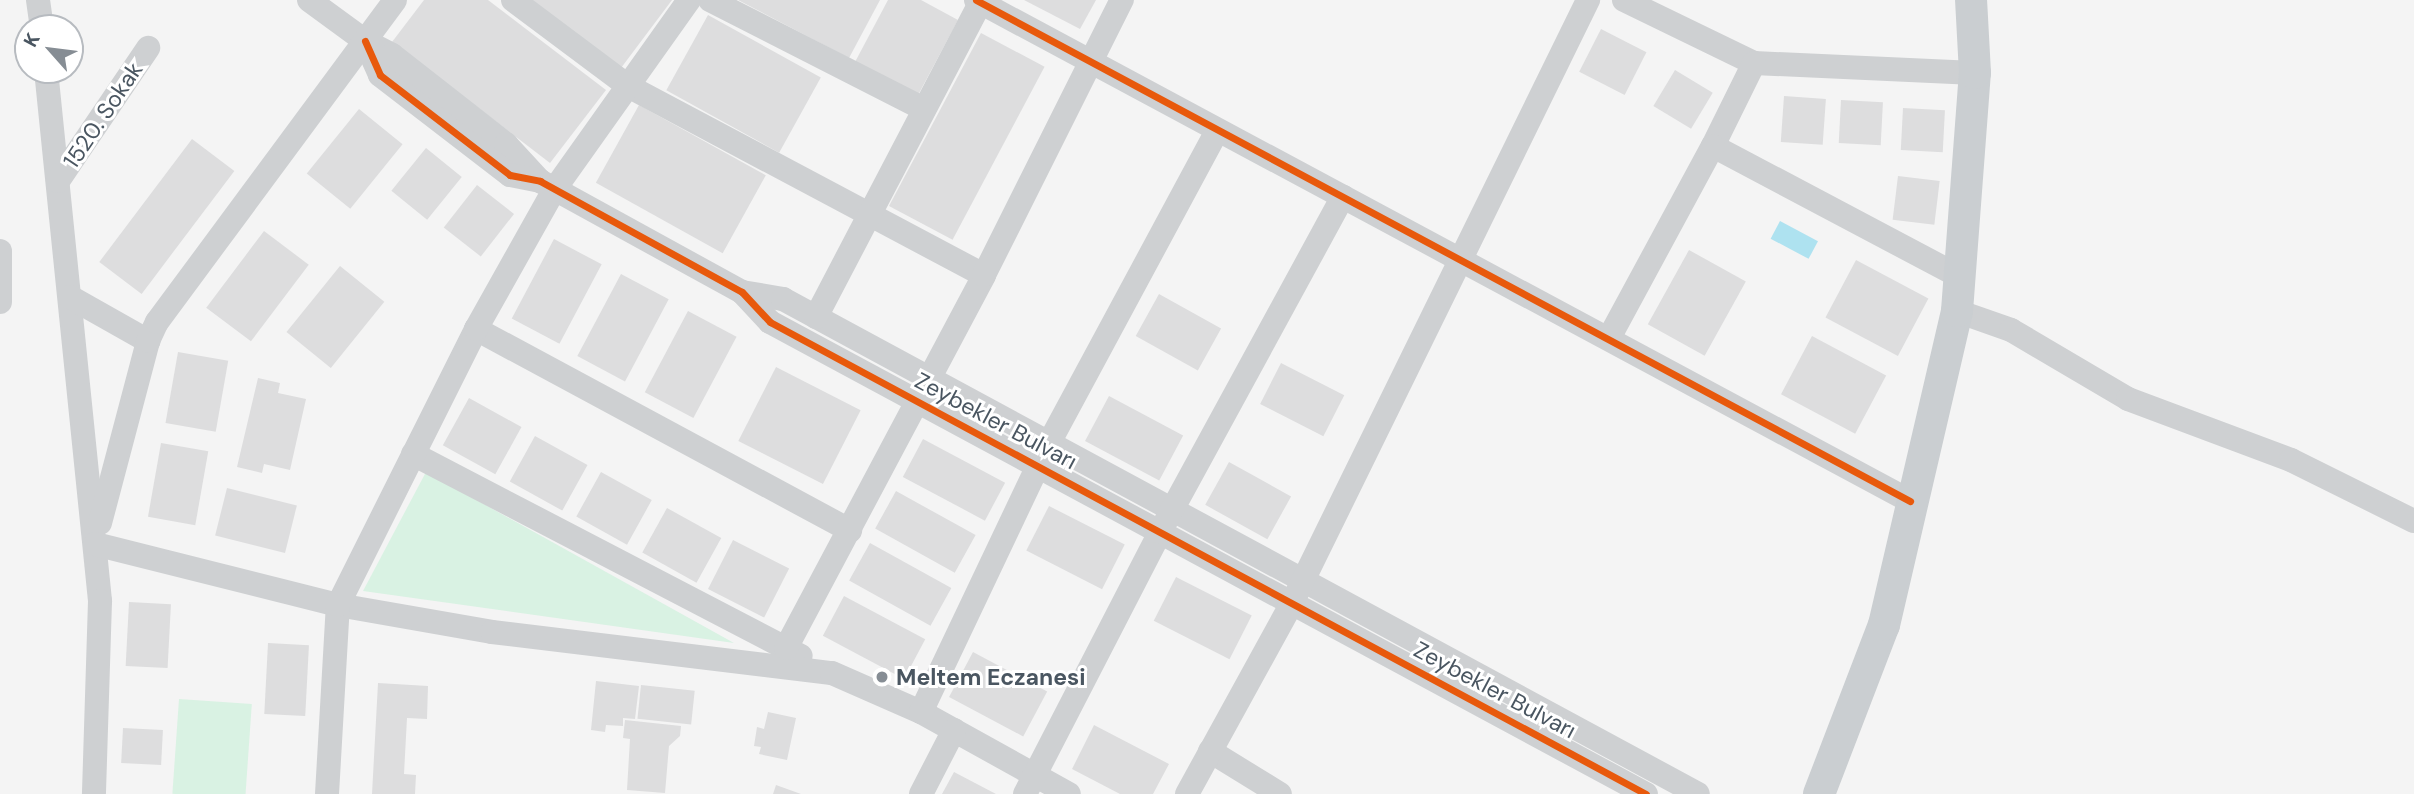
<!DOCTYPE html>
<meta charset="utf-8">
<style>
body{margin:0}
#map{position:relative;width:2414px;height:794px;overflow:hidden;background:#f4f4f4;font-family:"DM Sans",sans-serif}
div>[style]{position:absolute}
.green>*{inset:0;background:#d9f2e3;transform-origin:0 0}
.water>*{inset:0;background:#aee2f0;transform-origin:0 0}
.building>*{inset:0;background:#ddddde;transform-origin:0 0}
.minor>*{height:24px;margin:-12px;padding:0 12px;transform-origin:12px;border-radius:12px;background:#ced0d2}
.major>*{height:32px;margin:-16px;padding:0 16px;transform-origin:16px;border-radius:16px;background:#caced1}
.cycleway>*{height:7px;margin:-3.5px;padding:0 3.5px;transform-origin:3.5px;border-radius:3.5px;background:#e8590c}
.dots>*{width:19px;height:19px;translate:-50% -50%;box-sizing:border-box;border:4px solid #fff;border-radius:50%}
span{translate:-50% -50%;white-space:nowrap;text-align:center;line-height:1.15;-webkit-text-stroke:6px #fff;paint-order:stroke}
.street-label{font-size:23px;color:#4a5661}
.poi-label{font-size:23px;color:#4a5661;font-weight:700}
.left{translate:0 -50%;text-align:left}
.north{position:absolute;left:14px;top:14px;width:70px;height:70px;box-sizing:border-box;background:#fff;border:2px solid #b7bbc0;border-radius:50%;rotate:298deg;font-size:19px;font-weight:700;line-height:28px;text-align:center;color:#4a5661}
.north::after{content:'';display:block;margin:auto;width:24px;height:32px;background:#868d94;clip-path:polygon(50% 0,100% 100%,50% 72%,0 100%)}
</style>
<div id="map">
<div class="green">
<i style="clip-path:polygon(426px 472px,734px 643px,363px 591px)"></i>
<i style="left:179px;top:699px;width:73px;height:95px;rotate:4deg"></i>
</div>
<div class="water">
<i style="left:1780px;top:221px;width:43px;height:20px;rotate:28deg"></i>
</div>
<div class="building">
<i style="clip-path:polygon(424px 0,488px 0,606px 90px,550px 163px,392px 42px)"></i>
<i style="clip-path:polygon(531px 0,672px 0,621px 68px)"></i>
<i style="clip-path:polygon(738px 0,880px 0,849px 58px)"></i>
<i style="clip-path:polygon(888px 0,921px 0,958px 20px,918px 95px,855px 62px)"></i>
<i style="clip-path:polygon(1024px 0,1096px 0,1080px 29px)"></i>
<i style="left:708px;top:15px;width:129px;height:86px;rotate:29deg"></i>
<i style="left:1601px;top:29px;width:51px;height:48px;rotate:27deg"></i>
<i style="left:981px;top:33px;width:72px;height:196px;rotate:28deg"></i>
<i style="left:1675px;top:70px;width:44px;height:42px;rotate:31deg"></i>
<i style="left:1784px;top:96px;width:42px;height:46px;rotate:4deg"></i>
<i style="left:1841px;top:100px;width:42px;height:43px;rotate:3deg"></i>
<i style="left:639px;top:105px;width:145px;height:89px;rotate:29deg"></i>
<i style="left:1903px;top:108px;width:42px;height:42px;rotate:3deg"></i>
<i style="left:359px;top:109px;width:56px;height:83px;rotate:39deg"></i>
<i style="left:192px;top:139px;width:53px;height:154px;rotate:37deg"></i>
<i style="left:426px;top:148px;width:46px;height:55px;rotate:39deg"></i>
<i style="left:1898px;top:176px;width:42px;height:44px;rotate:7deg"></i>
<i style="left:477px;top:185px;width:47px;height:54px;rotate:38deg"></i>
<i style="left:264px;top:231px;width:56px;height:96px;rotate:37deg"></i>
<i style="left:554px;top:239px;width:54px;height:90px;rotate:28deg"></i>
<i style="left:1689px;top:250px;width:65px;height:85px;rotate:29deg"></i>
<i style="left:1856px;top:260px;width:82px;height:65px;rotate:28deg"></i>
<i style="left:340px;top:266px;width:57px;height:85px;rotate:39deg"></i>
<i style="left:621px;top:274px;width:54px;height:93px;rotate:28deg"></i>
<i style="left:1159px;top:294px;width:71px;height:48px;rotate:29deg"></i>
<i style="left:688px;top:311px;width:55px;height:92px;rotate:28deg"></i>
<i style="left:1812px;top:336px;width:84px;height:66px;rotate:28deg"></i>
<i style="left:178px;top:352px;width:51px;height:72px;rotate:10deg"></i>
<i style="left:1281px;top:363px;width:71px;height:46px;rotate:27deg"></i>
<i style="left:776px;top:367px;width:95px;height:83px;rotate:27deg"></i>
<i style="clip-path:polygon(258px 378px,280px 383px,278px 393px,306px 399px,290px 470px,264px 464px,262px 473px,237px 467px)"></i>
<i style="left:1109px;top:396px;width:84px;height:51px;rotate:28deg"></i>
<i style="left:469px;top:398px;width:60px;height:54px;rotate:29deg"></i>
<i style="left:535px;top:436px;width:60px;height:52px;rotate:29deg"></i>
<i style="left:923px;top:439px;width:93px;height:43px;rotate:28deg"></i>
<i style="left:161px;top:443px;width:48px;height:75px;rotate:10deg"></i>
<i style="left:1229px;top:462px;width:71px;height:49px;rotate:29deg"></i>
<i style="left:601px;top:472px;width:58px;height:51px;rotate:29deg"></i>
<i style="left:227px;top:488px;width:72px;height:49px;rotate:14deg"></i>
<i style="left:896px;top:491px;width:91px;height:43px;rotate:29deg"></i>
<i style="left:1049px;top:506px;width:85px;height:50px;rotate:27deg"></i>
<i style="left:667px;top:508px;width:62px;height:51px;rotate:29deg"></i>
<i style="left:733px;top:540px;width:63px;height:55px;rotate:27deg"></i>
<i style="left:870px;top:543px;width:93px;height:43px;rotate:29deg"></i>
<i style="left:1176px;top:577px;width:85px;height:49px;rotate:27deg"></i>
<i style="left:844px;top:596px;width:92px;height:45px;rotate:28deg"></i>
<i style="left:129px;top:602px;width:42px;height:64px;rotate:3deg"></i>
<i style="left:268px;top:643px;width:41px;height:71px;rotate:3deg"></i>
<i style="left:973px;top:652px;width:84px;height:51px;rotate:28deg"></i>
<i style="clip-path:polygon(596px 681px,639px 686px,635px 719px,623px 718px,623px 726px,606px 725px,605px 732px,591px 730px)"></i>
<i style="clip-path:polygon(378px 683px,428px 686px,427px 719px,407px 718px,404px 774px,416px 775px,415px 794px,372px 794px)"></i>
<i style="left:641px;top:685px;width:54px;height:34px;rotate:6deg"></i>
<i style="clip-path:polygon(768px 712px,796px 718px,787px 760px,759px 754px,761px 747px,754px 746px,757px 727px,764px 729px)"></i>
<i style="clip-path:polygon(625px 720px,681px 726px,680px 736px,669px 746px,665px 793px,627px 790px,630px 739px,623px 738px)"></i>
<i style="clip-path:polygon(1094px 725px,1169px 764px,1153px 794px,1120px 794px,1072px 769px)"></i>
<i style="left:123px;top:728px;width:40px;height:35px;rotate:3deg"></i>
<i style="clip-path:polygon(954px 772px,996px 794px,942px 794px)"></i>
<i style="clip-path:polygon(776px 785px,801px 794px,773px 794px)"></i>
</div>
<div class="minor">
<i style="left:38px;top:0;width:28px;rotate:82deg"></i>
<i style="left:309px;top:0;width:69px;rotate:36.2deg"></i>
<i style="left:365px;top:41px;width:30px;rotate:27deg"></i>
<i style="left:392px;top:55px;width:145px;rotate:38deg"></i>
<i style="left:506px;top:144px;width:50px;rotate:47.4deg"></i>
<i style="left:513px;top:0;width:144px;rotate:36.8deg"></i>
<i style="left:628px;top:86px;width:403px;rotate:28deg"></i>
<i style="left:710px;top:0;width:240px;rotate:27deg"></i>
<i style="left:976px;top:0;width:1060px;rotate:28.21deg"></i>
<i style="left:1624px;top:0;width:144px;rotate:25.9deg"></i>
<i style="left:1754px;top:63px;width:221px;rotate:2.6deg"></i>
<i style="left:365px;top:41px;width:37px;rotate:66deg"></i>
<i style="left:380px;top:75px;width:164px;rotate:37.6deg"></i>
<i style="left:510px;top:175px;width:31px;rotate:11deg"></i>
<i style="left:540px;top:181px;width:230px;rotate:28.8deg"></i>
<i style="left:742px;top:292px;width:41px;rotate:47deg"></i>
<i style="left:770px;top:322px;width:995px;rotate:28.32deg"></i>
<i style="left:1754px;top:63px;width:93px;rotate:116.3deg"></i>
<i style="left:1713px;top:146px;width:282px;rotate:27.9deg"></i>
<i style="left:46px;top:70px;width:534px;rotate:84.19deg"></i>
<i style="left:100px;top:601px;width:193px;rotate:91.8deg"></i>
<i style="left:58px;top:181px;width:161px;rotate:-55.9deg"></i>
<i style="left:0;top:251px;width:51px;rotate:90deg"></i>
<i style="left:742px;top:292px;width:42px;rotate:9.7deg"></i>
<i style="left:783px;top:299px;width:1040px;rotate:28.41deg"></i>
<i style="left:70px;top:297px;width:90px;rotate:29.4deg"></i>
<i style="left:1957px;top:311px;width:57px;rotate:19.4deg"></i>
<i style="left:2011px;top:330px;width:136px;rotate:30.5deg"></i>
<i style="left:2128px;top:399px;width:174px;rotate:20.5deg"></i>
<i style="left:2291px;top:460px;width:137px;rotate:26.4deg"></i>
<i style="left:816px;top:317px;width:358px;rotate:-62.4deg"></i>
<i style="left:476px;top:329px;width:425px;rotate:28.3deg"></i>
<i style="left:1609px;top:338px;width:218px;rotate:-61.6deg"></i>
<i style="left:413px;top:454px;width:437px;rotate:27.5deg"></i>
<i style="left:100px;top:523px;width:188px;rotate:-75.2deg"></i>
<i style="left:148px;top:341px;width:21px;rotate:-65deg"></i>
<i style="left:157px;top:322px;width:400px;rotate:-53.5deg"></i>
<i style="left:95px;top:544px;width:251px;rotate:14.1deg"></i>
<i style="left:338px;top:605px;width:156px;rotate:9.9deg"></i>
<i style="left:492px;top:632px;width:342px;rotate:6.9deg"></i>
<i style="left:832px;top:673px;width:97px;rotate:23.7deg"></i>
<i style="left:921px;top:712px;width:169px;rotate:29deg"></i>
<i style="left:786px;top:648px;width:422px;rotate:-62deg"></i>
<i style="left:984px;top:275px;width:308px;rotate:-63.4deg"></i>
<i style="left:921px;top:712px;width:298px;rotate:-64.6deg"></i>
<i style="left:1049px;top:443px;width:354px;rotate:-61.7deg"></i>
<i style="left:1210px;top:751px;width:82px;rotate:31.6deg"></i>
<i style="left:327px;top:794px;width:189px;rotate:-86.7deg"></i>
<i style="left:338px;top:605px;width:309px;rotate:-63.4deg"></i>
<i style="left:476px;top:329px;width:159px;rotate:-60.7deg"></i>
<i style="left:554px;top:190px;width:233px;rotate:-54.6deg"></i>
<i style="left:921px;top:794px;width:72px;rotate:-62.7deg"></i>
<i style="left:1025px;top:794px;width:295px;rotate:-62.7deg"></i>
<i style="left:1160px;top:532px;width:382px;rotate:-61.4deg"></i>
<i style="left:1187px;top:794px;width:218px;rotate:-61.2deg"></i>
<i style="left:1292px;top:603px;width:672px;rotate:-63.85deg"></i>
</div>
<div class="major">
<i style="left:1819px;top:794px;width:181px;rotate:-69deg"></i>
<i style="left:1884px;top:625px;width:322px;rotate:-76.9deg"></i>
<i style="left:1957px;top:311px;width:239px;rotate:-85.7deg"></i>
<i style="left:1975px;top:73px;width:73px;rotate:-93.1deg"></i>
</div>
<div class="cycleway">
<i style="left:976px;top:0;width:1060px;rotate:28.21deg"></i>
<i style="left:365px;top:41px;width:37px;rotate:66deg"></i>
<i style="left:380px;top:75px;width:164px;rotate:37.6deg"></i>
<i style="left:510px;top:175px;width:31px;rotate:11deg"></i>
<i style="left:540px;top:181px;width:230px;rotate:28.8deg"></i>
<i style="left:742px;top:292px;width:41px;rotate:47deg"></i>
<i style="left:770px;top:322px;width:995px;rotate:28.32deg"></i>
</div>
<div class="dots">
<i style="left:882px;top:677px;background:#868d94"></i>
</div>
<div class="street-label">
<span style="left:103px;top:115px;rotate:-56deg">1520. Sokak</span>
<span style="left:996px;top:421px;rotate:28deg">Zeybekler Bulvarı</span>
<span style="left:1495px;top:690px;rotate:28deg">Zeybekler Bulvarı</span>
</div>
<div class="poi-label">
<span class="left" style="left:896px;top:677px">Meltem Eczanesi</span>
</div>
<div class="north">K</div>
</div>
